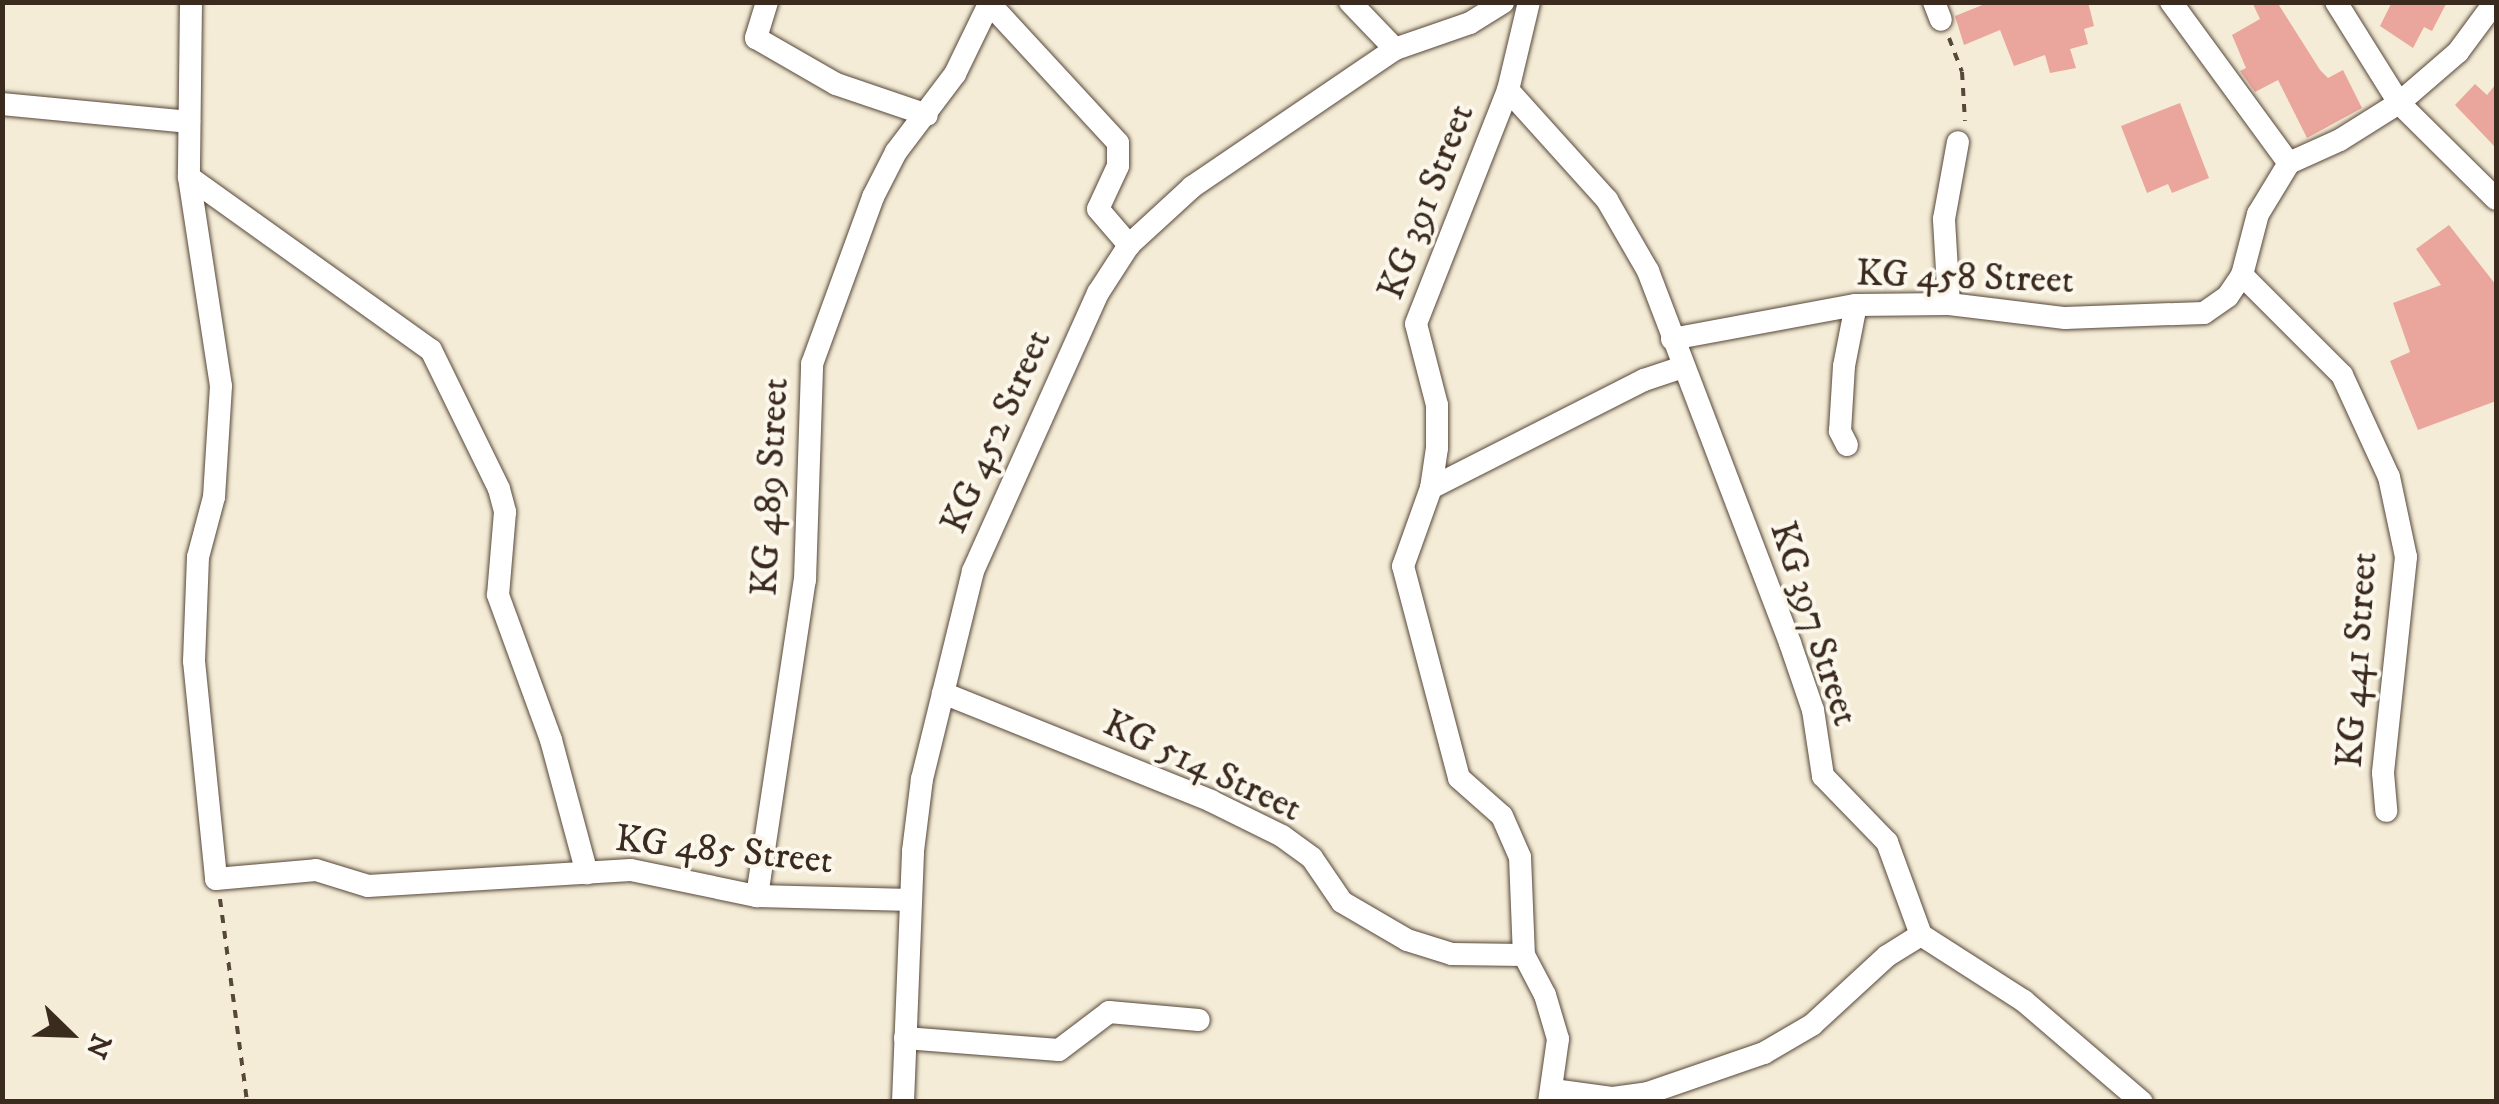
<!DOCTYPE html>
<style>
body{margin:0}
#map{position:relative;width:2499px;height:1104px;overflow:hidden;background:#f4ecd6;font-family:"IM FELL DW Pica",serif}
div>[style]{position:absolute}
.building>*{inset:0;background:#eaa59c}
.path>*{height:4px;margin-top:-2px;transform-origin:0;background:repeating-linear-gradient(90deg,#57473a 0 8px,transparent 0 16px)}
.roads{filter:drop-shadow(0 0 2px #57473a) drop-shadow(0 0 2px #57473a)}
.street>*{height:22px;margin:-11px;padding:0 11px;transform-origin:11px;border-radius:11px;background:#fff}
span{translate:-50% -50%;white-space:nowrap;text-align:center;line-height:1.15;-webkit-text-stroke:8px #fbf7ec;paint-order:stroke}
.street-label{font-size:38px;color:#3b2a1e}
.frame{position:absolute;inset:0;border:5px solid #3b2a1e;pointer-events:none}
.north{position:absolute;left:20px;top:984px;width:100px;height:100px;-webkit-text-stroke:8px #fbf7ec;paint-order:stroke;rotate:113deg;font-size:28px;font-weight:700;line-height:40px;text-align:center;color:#3b2a1e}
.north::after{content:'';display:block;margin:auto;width:35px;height:45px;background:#3b2a1e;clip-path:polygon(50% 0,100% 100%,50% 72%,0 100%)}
</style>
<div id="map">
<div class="building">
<i style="clip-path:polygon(1990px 2px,2088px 2px,2094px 26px,2084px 29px,2088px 44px,2070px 49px,2076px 68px,2050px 73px,2045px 55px,2014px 66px,2000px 30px,1964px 45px,1955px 16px)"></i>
<i style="clip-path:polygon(2252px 2px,2277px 2px,2320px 70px,2328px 78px,2343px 70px,2362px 108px,2307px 138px,2278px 80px,2255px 92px,2240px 71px,2246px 68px,2232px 35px,2260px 19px)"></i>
<i style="clip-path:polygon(2392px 2px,2447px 2px,2432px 31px,2424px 27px,2413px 48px,2380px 26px)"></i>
<i style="clip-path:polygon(2475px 84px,2487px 95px,2496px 84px,2496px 148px,2455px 105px)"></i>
<i style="clip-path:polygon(2180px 103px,2209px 178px,2172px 193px,2168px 184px,2147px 193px,2121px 126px)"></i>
<i style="clip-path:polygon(2449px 225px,2496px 285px,2496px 401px,2418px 430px,2390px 361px,2410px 352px,2393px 303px,2441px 285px,2416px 249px)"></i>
</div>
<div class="path">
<i style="left:1949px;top:38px;width:36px;rotate:69deg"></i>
<i style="left:1962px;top:72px;width:49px;rotate:86.5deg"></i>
<i style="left:220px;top:899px;width:205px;rotate:82.4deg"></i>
</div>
<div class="roads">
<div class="street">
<i style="left:191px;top:2px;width:175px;rotate:90.7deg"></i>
<i style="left:189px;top:177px;width:211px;rotate:81.3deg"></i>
<i style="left:221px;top:386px;width:111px;rotate:93.6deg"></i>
<i style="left:214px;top:497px;width:62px;rotate:104.9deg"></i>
<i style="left:198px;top:557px;width:104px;rotate:92.2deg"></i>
<i style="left:194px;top:661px;width:219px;rotate:84.2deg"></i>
<i style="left:216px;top:879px;width:100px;rotate:-5.1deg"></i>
<i style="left:316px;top:870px;width:54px;rotate:17.1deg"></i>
<i style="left:368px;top:886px;width:263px;rotate:-3.5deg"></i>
<i style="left:631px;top:870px;width:129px;rotate:11.7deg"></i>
<i style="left:757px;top:896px;width:154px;rotate:1.5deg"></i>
<i style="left:767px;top:2px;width:38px;rotate:107deg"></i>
<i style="left:756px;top:38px;width:92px;rotate:29.9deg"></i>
<i style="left:836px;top:84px;width:96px;rotate:18.8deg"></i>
<i style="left:1350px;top:2px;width:65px;rotate:46.2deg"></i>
<i style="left:1529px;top:2px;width:90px;rotate:103.4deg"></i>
<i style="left:1508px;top:90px;width:251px;rotate:111.5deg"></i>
<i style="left:1416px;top:324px;width:84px;rotate:75.5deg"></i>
<i style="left:1437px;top:405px;width:43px;rotate:90deg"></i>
<i style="left:1437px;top:448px;width:40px;rotate:98.5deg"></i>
<i style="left:1431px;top:488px;width:83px;rotate:109.7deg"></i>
<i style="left:1403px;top:566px;width:219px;rotate:75.2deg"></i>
<i style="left:1459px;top:778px;width:57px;rotate:41.5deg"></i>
<i style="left:1502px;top:816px;width:45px;rotate:66.3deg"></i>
<i style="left:1520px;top:857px;width:98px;rotate:87.7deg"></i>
<i style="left:1524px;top:955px;width:45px;rotate:62.3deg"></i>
<i style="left:1545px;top:995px;width:46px;rotate:73.5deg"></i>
<i style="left:1558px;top:1039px;width:64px;rotate:98.1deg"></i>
<i style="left:1934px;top:2px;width:19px;rotate:69deg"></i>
<i style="left:2171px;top:2px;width:200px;rotate:53.8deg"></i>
<i style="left:2336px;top:2px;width:119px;rotate:58deg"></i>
<i style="left:2399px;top:103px;width:136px;rotate:44.7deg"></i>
<i style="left:989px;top:3px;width:190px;rotate:47.3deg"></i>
<i style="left:1118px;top:143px;width:23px;rotate:90deg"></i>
<i style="left:1118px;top:166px;width:47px;rotate:114.9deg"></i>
<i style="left:1098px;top:209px;width:48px;rotate:49.3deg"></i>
<i style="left:1508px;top:90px;width:148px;rotate:48deg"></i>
<i style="left:1607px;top:200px;width:82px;rotate:60deg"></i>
<i style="left:1648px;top:271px;width:398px;rotate:69.1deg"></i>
<i style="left:1790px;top:643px;width:71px;rotate:71.1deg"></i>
<i style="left:1813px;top:710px;width:67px;rotate:81.4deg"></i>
<i style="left:1823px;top:776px;width:92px;rotate:45.9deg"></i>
<i style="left:1887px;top:842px;width:99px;rotate:69.9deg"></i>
<i style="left:1921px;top:935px;width:122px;rotate:32.7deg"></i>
<i style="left:2024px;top:1001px;width:155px;rotate:40.6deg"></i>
<i style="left:2px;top:104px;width:188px;rotate:5.5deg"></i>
<i style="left:189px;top:177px;width:297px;rotate:35.6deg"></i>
<i style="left:431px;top:350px;width:155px;rotate:63.9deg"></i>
<i style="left:499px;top:489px;width:24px;rotate:75deg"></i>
<i style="left:505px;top:512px;width:83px;rotate:94.8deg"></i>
<i style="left:498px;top:595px;width:154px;rotate:69.9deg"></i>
<i style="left:551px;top:740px;width:138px;rotate:74.9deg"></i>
<i style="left:2242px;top:275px;width:141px;rotate:45deg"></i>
<i style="left:2342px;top:375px;width:112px;rotate:65.3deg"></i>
<i style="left:2389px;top:477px;width:82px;rotate:78deg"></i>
<i style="left:2406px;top:557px;width:217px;rotate:96.1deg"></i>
<i style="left:2383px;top:773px;width:38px;rotate:85deg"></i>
<i style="left:1949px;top:304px;width:85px;rotate:-93.4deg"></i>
<i style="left:1944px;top:219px;width:78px;rotate:-79.7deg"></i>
<i style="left:1672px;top:339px;width:187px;rotate:-10.5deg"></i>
<i style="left:1856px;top:305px;width:93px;rotate:-0.6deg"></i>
<i style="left:1949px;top:304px;width:117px;rotate:6.9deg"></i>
<i style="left:2065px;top:318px;width:139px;rotate:-2.1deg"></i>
<i style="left:2204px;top:313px;width:29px;rotate:-35deg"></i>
<i style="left:2228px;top:296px;width:25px;rotate:-56deg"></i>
<i style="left:2242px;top:275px;width:63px;rotate:-75.3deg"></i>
<i style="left:2258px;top:214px;width:60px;rotate:-58.7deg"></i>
<i style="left:2289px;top:163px;width:56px;rotate:-24.3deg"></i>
<i style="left:2340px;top:140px;width:70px;rotate:-32.1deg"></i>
<i style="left:2399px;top:103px;width:78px;rotate:-40.8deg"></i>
<i style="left:2458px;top:52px;width:62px;rotate:-53.5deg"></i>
<i style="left:1847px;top:445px;width:16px;rotate:-117deg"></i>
<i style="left:1840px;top:431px;width:65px;rotate:-86.5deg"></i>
<i style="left:1844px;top:366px;width:62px;rotate:-78.9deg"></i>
<i style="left:1431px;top:488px;width:239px;rotate:-26.9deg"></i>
<i style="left:1644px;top:380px;width:41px;rotate:-18.4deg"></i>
<i style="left:943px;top:693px;width:289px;rotate:21.9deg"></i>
<i style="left:1211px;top:801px;width:79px;rotate:26.2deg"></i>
<i style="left:1282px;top:836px;width:37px;rotate:36deg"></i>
<i style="left:1312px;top:858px;width:53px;rotate:55.7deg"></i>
<i style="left:1342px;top:902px;width:75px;rotate:30.3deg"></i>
<i style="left:1407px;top:940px;width:47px;rotate:17.3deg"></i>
<i style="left:1452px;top:954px;width:72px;rotate:0.8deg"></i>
<i style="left:757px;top:896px;width:320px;rotate:-81.4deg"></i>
<i style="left:805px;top:580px;width:216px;rotate:-88.1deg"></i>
<i style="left:812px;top:364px;width:178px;rotate:-69.9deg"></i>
<i style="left:873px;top:197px;width:51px;rotate:-62.9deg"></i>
<i style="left:896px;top:152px;width:98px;rotate:-52.9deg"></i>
<i style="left:955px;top:74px;width:80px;rotate:-64.1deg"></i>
<i style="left:905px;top:1038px;width:154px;rotate:4.5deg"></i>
<i style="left:1059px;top:1050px;width:63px;rotate:-37.2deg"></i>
<i style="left:1109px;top:1012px;width:90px;rotate:5.1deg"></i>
<i style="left:1553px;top:1090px;width:61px;rotate:7.6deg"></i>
<i style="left:1613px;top:1098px;width:35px;rotate:-8deg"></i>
<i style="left:1648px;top:1093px;width:123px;rotate:-19deg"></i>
<i style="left:1764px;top:1053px;width:56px;rotate:-30.3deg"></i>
<i style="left:1812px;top:1025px;width:102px;rotate:-42.6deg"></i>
<i style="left:1887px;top:956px;width:40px;rotate:-32deg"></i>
<i style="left:903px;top:1102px;width:251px;rotate:-87.7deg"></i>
<i style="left:913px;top:851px;width:73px;rotate:-82.9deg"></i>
<i style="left:922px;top:779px;width:214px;rotate:-76.2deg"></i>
<i style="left:973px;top:571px;width:305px;rotate:-65.8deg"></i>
<i style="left:1098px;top:293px;width:57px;rotate:-57.1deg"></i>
<i style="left:1129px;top:245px;width:86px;rotate:-42.6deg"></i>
<i style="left:1192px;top:187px;width:245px;rotate:-34.2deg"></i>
<i style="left:1395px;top:49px;width:79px;rotate:-19.1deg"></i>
<i style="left:1470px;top:23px;width:39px;rotate:-32deg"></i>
</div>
</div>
<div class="street-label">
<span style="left:1427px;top:202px;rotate:-69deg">KG 391 Street</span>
<span style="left:1965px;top:278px;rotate:2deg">KG 458 Street</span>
<span style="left:997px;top:432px;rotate:-66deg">KG 452 Street</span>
<span style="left:771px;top:487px;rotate:-87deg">KG 489 Street</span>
<span style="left:1813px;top:624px;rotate:72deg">KG 397 Street</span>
<span style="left:2358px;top:660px;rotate:-86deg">KG 441 Street</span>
<span style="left:1202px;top:767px;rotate:25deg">KG 514 Street</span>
<span style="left:724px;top:851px;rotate:6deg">KG 485 Street</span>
</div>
<div class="frame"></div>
<div class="north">N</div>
</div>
